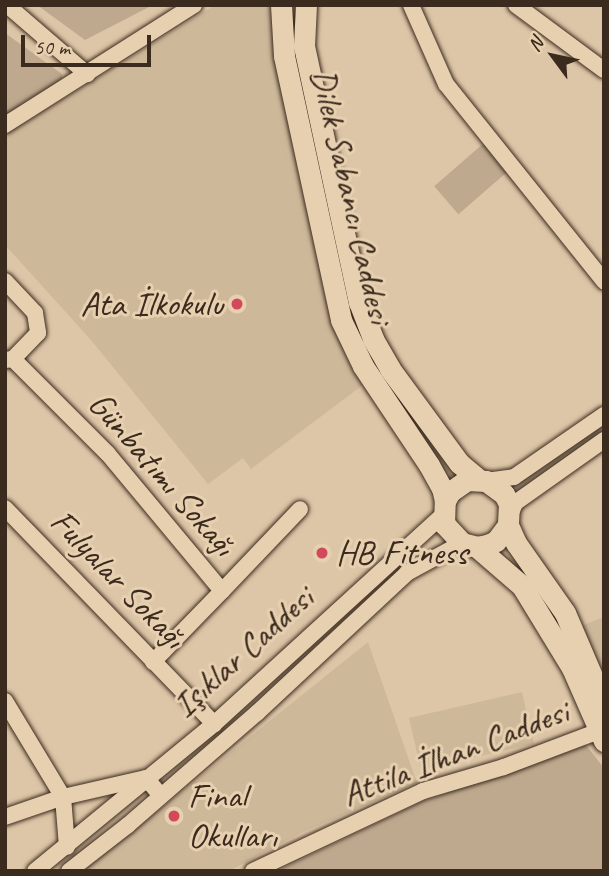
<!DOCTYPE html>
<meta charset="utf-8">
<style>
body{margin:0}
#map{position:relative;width:609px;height:876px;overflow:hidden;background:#ddc6a7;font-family:Caveat,sans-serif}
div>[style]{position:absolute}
.built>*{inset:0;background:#ceb89a;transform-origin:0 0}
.green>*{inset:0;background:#bfa98e;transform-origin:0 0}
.roads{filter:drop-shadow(0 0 2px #3b2a1e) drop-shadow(0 0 2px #3b2a1e)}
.minor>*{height:16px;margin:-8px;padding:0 8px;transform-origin:8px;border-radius:8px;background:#e7d0b0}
.major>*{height:21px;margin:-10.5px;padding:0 10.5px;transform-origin:10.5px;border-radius:10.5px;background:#e7d0b0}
.dots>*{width:19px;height:19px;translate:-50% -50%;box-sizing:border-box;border:4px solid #e7d0b0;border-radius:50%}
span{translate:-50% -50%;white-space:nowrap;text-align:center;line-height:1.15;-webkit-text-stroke:6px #e7d0b0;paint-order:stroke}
.street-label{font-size:35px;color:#3b2a1e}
.poi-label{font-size:35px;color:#3b2a1e}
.right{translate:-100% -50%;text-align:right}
.left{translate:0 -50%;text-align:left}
.frame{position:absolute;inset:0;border:7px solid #3b2a1e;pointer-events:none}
.north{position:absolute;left:518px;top:21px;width:70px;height:70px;-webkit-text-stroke:5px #e7d0b0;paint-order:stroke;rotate:303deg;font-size:19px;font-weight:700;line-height:28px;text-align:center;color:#3b2a1e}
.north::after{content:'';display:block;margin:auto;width:24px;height:32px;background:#3b2a1e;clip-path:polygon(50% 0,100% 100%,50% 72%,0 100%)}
.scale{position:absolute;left:21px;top:35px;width:130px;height:32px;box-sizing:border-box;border:4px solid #3b2a1e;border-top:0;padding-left:9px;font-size:21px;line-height:24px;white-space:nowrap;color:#3b2a1e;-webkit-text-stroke:5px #e7d0b0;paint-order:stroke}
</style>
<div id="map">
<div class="built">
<i style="clip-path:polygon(215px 5px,269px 5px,304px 192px,339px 338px,363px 385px,251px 469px,243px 458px,208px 484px,91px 340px,5px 245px,5px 135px)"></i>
<i style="clip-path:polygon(604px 617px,604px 681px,581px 626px)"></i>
<i style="clip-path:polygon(368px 642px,417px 783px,301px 833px,229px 871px,83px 871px)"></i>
<i style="left:522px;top:692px;width:53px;height:116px;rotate:77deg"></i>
</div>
<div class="green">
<i style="clip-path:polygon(37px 5px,153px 5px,85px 40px)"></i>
<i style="clip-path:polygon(297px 5px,353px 316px,460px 476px,450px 484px,386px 387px,348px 318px,294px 58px,293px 20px)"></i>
<i style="clip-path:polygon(5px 33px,62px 74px,63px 83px,5px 118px)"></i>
<i style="left:484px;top:143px;width:37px;height:66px;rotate:49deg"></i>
<i style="clip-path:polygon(604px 422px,604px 431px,519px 491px,515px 486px)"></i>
<i style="clip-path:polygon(585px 744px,604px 768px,604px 871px,277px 871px,421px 802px)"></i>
</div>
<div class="roads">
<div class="minor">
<i style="left:7px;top:5px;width:106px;rotate:40.8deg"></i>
<i style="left:411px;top:5px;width:86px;rotate:66.1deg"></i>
<i style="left:446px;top:84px;width:253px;rotate:51.3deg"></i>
<i style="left:516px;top:5px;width:109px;rotate:36.5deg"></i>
<i style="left:5px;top:125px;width:224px;rotate:-32.4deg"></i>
<i style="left:5px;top:281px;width:44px;rotate:46.8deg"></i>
<i style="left:35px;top:313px;width:20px;rotate:81deg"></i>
<i style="left:38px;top:333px;width:36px;rotate:134deg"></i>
<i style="left:13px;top:359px;width:8px;rotate:173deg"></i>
<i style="left:13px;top:359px;width:134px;rotate:45deg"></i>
<i style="left:108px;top:454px;width:178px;rotate:50.2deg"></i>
<i style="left:222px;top:591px;width:99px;rotate:134.2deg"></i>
<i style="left:486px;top:481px;width:28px;rotate:-8deg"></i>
<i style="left:514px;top:477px;width:109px;rotate:-34.6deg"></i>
<i style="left:5px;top:508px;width:301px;rotate:45.9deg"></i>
<i style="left:510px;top:515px;width:13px;rotate:-67deg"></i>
<i style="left:515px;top:503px;width:109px;rotate:-35.3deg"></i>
<i style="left:222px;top:591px;width:113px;rotate:-46.4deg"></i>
<i style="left:5px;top:701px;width:112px;rotate:58.9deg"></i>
<i style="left:63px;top:797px;width:50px;rotate:85.4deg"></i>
<i style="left:5px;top:817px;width:61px;rotate:-19deg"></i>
<i style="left:63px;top:797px;width:85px;rotate:-12.9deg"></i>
<i style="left:146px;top:778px;width:23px;rotate:50deg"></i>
<i style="left:35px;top:871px;width:232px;rotate:-39.4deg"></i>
<i style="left:214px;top:724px;width:310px;rotate:-42.4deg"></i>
<i style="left:69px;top:871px;width:75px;rotate:-37.9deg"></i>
<i style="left:128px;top:825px;width:171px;rotate:-41deg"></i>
<i style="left:257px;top:713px;width:205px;rotate:-43deg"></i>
<i style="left:407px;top:573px;width:63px;rotate:-28.6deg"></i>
<i style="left:253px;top:871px;width:188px;rotate:-25.2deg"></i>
<i style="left:423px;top:791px;width:84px;rotate:-16.5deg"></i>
<i style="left:504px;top:767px;width:107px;rotate:-20.8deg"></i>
</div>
<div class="major">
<i style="left:281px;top:5px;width:51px;rotate:86.6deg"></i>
<i style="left:284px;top:56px;width:270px;rotate:77.8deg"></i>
<i style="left:341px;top:320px;width:51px;rotate:64.4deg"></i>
<i style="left:363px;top:366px;width:119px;rotate:56.3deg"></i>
<i style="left:429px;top:465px;width:26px;rotate:61deg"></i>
<i style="left:442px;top:488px;width:13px;rotate:77deg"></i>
<i style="left:306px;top:5px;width:41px;rotate:92.8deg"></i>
<i style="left:304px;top:46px;width:262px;rotate:77.9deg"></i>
<i style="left:359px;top:302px;width:40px;rotate:69deg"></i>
<i style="left:373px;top:339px;width:34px;rotate:60deg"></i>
<i style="left:390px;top:369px;width:117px;rotate:53.7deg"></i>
<i style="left:459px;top:463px;width:25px;rotate:40deg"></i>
<i style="left:508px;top:525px;width:20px;rotate:127deg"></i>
<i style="left:496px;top:541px;width:10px;rotate:156deg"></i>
<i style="left:487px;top:545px;width:10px;rotate:169deg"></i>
<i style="left:477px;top:547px;width:16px;rotate:-165deg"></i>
<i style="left:462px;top:543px;width:26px;rotate:-133deg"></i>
<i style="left:444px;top:524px;width:23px;rotate:-88deg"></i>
<i style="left:445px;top:501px;width:10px;rotate:-61deg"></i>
<i style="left:450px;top:492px;width:21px;rotate:-35deg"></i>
<i style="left:467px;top:480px;width:19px;rotate:3deg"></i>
<i style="left:486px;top:481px;width:22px;rotate:36deg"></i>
<i style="left:504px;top:494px;width:11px;rotate:63deg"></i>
<i style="left:509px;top:504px;width:21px;rotate:93deg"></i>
<i style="left:508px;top:525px;width:20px;rotate:66deg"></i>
<i style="left:516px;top:543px;width:85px;rotate:55deg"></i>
<i style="left:565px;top:613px;width:99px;rotate:66.8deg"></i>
<i style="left:477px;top:547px;width:60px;rotate:40.9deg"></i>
<i style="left:522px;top:586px;width:96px;rotate:58.6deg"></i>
<i style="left:572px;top:668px;width:80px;rotate:66.3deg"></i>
</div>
</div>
<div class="dots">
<i style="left:237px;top:304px;background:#d1495b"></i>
<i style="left:322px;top:553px;background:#d1495b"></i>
<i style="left:174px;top:816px;background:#d1495b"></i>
</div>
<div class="street-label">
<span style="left:351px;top:196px;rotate:77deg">Dilek Sabancı Caddesi</span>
<span style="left:162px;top:474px;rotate:49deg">Günbatımı Sokağı</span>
<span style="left:118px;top:579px;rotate:46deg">Fulyalar Sokağı</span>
<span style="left:243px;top:652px;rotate:-42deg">Işıklar Caddesi</span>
<span style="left:455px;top:753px;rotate:-21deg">Attila İlhan Caddesi</span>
</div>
<div class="poi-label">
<span class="right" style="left:223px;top:304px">Ata İlkokulu</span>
<span class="left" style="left:336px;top:553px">HB Fitness</span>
<span class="left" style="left:188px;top:816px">Final<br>Okulları</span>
</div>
<div class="frame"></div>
<div class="north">N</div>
<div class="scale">50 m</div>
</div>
